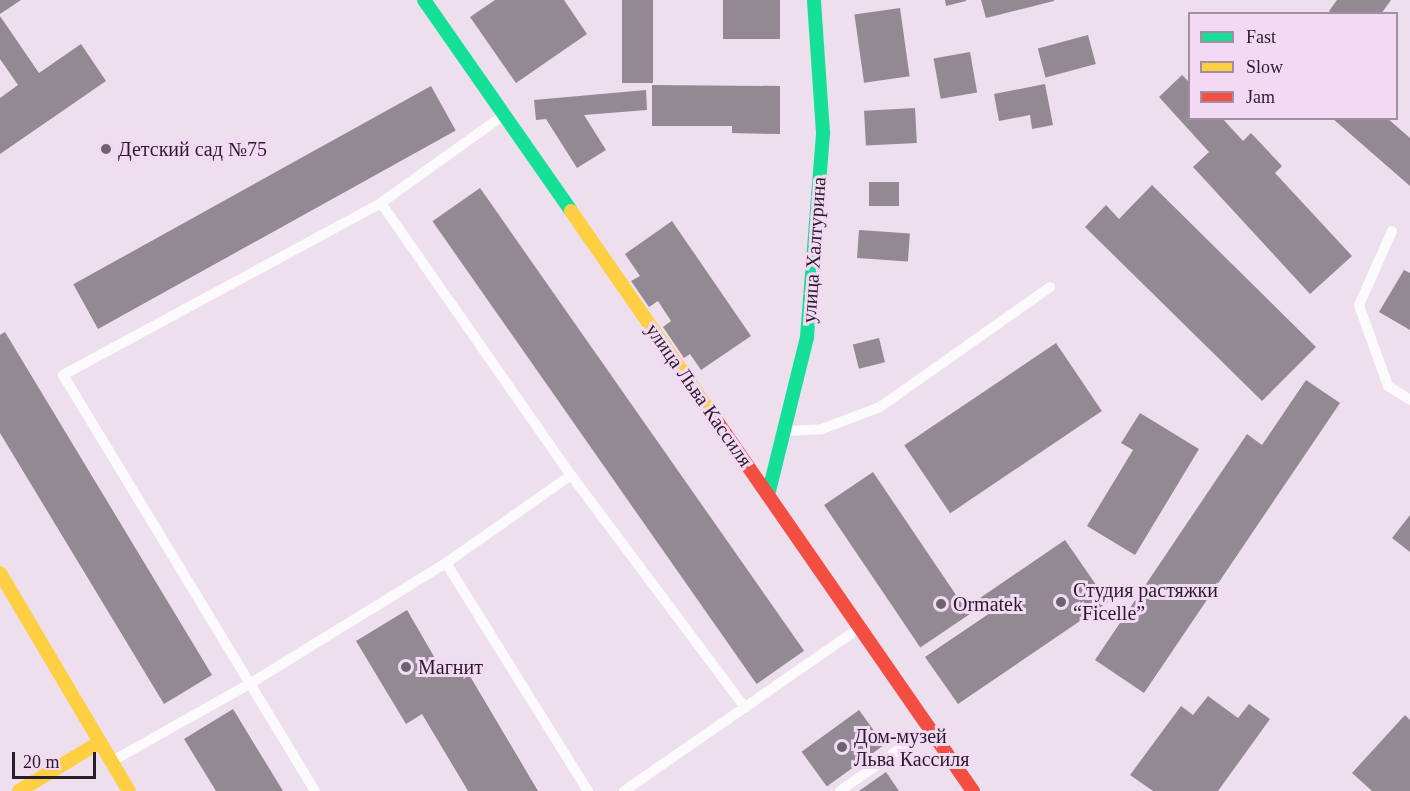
<!DOCTYPE html>
<meta charset="utf-8">
<style>
body{margin:0}
#map{position:relative;width:1410px;height:791px;overflow:hidden;background:#eddfed;font-family:"Times New Roman",serif}
div>[style]{position:absolute}
.building>*{inset:0;background:#938993;transform-origin:0 0}
.lane>*{height:10px;margin:-5px;padding:0 5px;transform-origin:5px;border-radius:5px;background:#fcfafc}
.fast>*{height:14px;margin:-7px;padding:0 7px;transform-origin:7px;border-radius:7px;background:#16e098}
.slow>*{height:14px;margin:-7px;padding:0 7px;transform-origin:7px;border-radius:7px;background:#ffcf43}
.jam>*{height:14px;margin:-7px;padding:0 7px;transform-origin:7px;border-radius:7px;background:#f24e42}
.dots>*{width:16px;height:16px;translate:-50% -50%;box-sizing:border-box;border:3px solid #f3d9f3;border-radius:50%}
span{translate:-50% -50%;white-space:nowrap;text-align:center;line-height:1.15;-webkit-text-stroke:6px #f3d9f3;paint-order:stroke}
.poi-label{font-size:20px;color:#281e28}
.left{translate:0 -50%;text-align:left}
.street-label{font-size:20px;color:#281e28}
.legend{position:absolute;left:1188px;top:12px;width:210px;height:108px;box-sizing:border-box;background:#f3d9f3;border:2px solid #a28ea2;margin:0;padding:8px 10px;list-style:none;font-size:18px;color:#281e28}
.legend li{display:flex;align-items:center;gap:12px;height:30px}
.legend b{width:30px;border:2px solid #a28ea2}
.scale{position:absolute;left:12px;top:752px;width:84px;height:27px;box-sizing:border-box;border:3px solid #281e28;border-top:0;padding-left:8px;font-size:18px;line-height:21px;white-space:nowrap;color:#281e28;-webkit-text-stroke:4px #f3d9f3;paint-order:stroke}
</style>
<div id="map">
<div class="building">
<i style="clip-path:polygon(0 0,21px 0,0 14px)"></i>
<i style="clip-path:polygon(495px 0,564px 0,587px 34px,516px 83px,470px 17px)"></i>
<i style="left:622px;top:0;width:31px;height:83px"></i>
<i style="left:723px;top:0;width:57px;height:39px"></i>
<i style="clip-path:polygon(945px 0,966px 0,966px 1px,946px 6px)"></i>
<i style="clip-path:polygon(981px 0,1054px 0,1054px 1px,986px 18px)"></i>
<i style="clip-path:polygon(1337px 0,1391px 0,1381px 14px,1332px 14px,1329px 11px)"></i>
<i style="left:900px;top:8px;width:69px;height:46px;rotate:82deg"></i>
<i style="clip-path:polygon(0 16px,39px 73px,81px 44px,106px 81px,0 154px,0 98px,18px 85px,0 59px)"></i>
<i style="left:1088px;top:35px;width:30px;height:52px;rotate:75deg"></i>
<i style="left:970px;top:52px;width:41px;height:37px;rotate:80deg"></i>
<i style="clip-path:polygon(1182px 75px,1190px 83px,1190px 118px,1222px 118px,1243px 141px,1251px 133px,1282px 166px,1275px 173px,1352px 256px,1310px 294px,1193px 167px,1209px 152px,1159px 97px)"></i>
<i style="clip-path:polygon(1045px 84px,1053px 125px,1032px 129px,1030px 115px,999px 121px,994px 94px)"></i>
<i style="clip-path:polygon(652px 85px,780px 86px,780px 134px,732px 133px,732px 126px,652px 126px)"></i>
<i style="left:431px;top:86px;width:51px;height:409px;rotate:61deg"></i>
<i style="clip-path:polygon(646px 90px,647px 110px,584px 115px,606px 150px,577px 168px,546px 119px,536px 120px,534px 100px)"></i>
<i style="left:915px;top:108px;width:35px;height:51px;rotate:87deg"></i>
<i style="clip-path:polygon(1332px 118px,1387px 118px,1410px 138px,1410px 186px)"></i>
<i style="left:869px;top:182px;width:30px;height:24px"></i>
<i style="clip-path:polygon(1152px 185px,1316px 347px,1262px 401px,1085px 227px,1106px 205px,1119px 219px)"></i>
<i style="left:480px;top:188px;width:565px;height:58px;rotate:55deg"></i>
<i style="clip-path:polygon(672px 221px,751px 336px,701px 370px,690px 354px,684px 358px,663px 327px,671px 321px,658px 301px,649px 307px,631px 281px,640px 276px,625px 254px)"></i>
<i style="left:859px;top:230px;width:51px;height:28px;rotate:4deg"></i>
<i style="clip-path:polygon(1404px 270px,1410px 273px,1410px 330px,1379px 312px)"></i>
<i style="clip-path:polygon(5px 332px,212px 675px,164px 704px,0 433px,0 335px)"></i>
<i style="left:879px;top:338px;width:25px;height:27px;rotate:76deg"></i>
<i style="left:1056px;top:343px;width:82px;height:183px;rotate:56deg"></i>
<i style="clip-path:polygon(1306px 380px,1340px 403px,1144px 693px,1095px 660px,1247px 434px,1262px 445px)"></i>
<i style="clip-path:polygon(1140px 413px,1199px 449px,1135px 555px,1087px 526px,1133px 450px,1121px 443px)"></i>
<i style="left:873px;top:472px;width:172px;height:59px;rotate:56deg"></i>
<i style="clip-path:polygon(1410px 515px,1410px 552px,1392px 538px)"></i>
<i style="clip-path:polygon(1065px 540px,1108px 602px,958px 704px,925px 657px,990px 613px,980px 598px)"></i>
<i style="clip-path:polygon(407px 610px,443px 672px,461px 661px,538px 791px,468px 791px,422px 714px,406px 724px,356px 641px)"></i>
<i style="clip-path:polygon(1208px 696px,1238px 718px,1249px 704px,1270px 719px,1218px 791px,1153px 791px,1130px 775px,1181px 706px,1193px 715px)"></i>
<i style="clip-path:polygon(233px 709px,283px 791px,216px 791px,184px 739px)"></i>
<i style="left:859px;top:710px;width:43px;height:71px;rotate:54deg"></i>
<i style="clip-path:polygon(1405px 715px,1410px 720px,1410px 791px,1372px 791px,1352px 773px)"></i>
<i style="clip-path:polygon(886px 772px,899px 791px,859px 791px)"></i>
</div>
<div class="lane">
<i style="left:501px;top:117px;width:148px;rotate:144.4deg"></i>
<i style="left:381px;top:203px;width:332px;rotate:55.1deg"></i>
<i style="left:571px;top:475px;width:291px;rotate:53.2deg"></i>
<i style="left:1392px;top:231px;width:81px;rotate:114deg"></i>
<i style="left:1359px;top:305px;width:86px;rotate:70.3deg"></i>
<i style="left:1388px;top:386px;width:26px;rotate:32deg"></i>
<i style="left:787px;top:431px;width:35px;rotate:-3deg"></i>
<i style="left:822px;top:429px;width:62px;rotate:-20.8deg"></i>
<i style="left:880px;top:407px;width:208px;rotate:-35.2deg"></i>
<i style="left:446px;top:563px;width:269px;rotate:58.1deg"></i>
<i style="left:114px;top:760px;width:157px;rotate:-29.3deg"></i>
<i style="left:251px;top:683px;width:229px;rotate:-31.6deg"></i>
<i style="left:446px;top:563px;width:153px;rotate:-35.1deg"></i>
<i style="left:315px;top:791px;width:486px;rotate:-121.2deg"></i>
<i style="left:63px;top:375px;width:362px;rotate:-28.4deg"></i>
<i style="left:624px;top:791px;width:285px;rotate:-34.7deg"></i>
<i style="left:840px;top:791px;width:108px;rotate:-35.2deg"></i>
</div>
<div class="fast">
<i style="left:424px;top:0;width:257px;rotate:55.1deg"></i>
<i style="left:768px;top:495px;width:163px;rotate:-76.1deg"></i>
<i style="left:807px;top:337px;width:205px;rotate:-85.5deg"></i>
<i style="left:823px;top:133px;width:133px;rotate:-93.9deg"></i>
</div>
<div class="slow">
<i style="left:571px;top:211px;width:258px;rotate:55.3deg"></i>
<i style="left:0;top:573px;width:253px;rotate:59.4deg"></i>
<i style="left:19px;top:791px;width:95px;rotate:-31.2deg"></i>
</div>
<div class="jam">
<i style="left:718px;top:423px;width:448px;rotate:55.3deg"></i>
</div>
<div class="dots">
<i style="left:106px;top:149px;background:#6d626d"></i>
<i style="left:1061px;top:602px;background:#6d626d"></i>
<i style="left:941px;top:604px;background:#6d626d"></i>
<i style="left:406px;top:667px;background:#6d626d"></i>
<i style="left:842px;top:747px;background:#6d626d"></i>
</div>
<div class="poi-label">
<span class="left" style="left:118px;top:149px">Детский сад №75</span>
<span class="left" style="left:1073px;top:602px">Студия растяжки<br>“Ficelle”</span>
<span class="left" style="left:953px;top:604px">Ormatek</span>
<span class="left" style="left:418px;top:667px">Магнит</span>
<span class="left" style="left:854px;top:748px">Дом-музей<br>Льва Кассиля</span>
</div>
<div class="street-label">
<span style="left:814px;top:250px;rotate:-86deg">улица Халтурина</span>
<span style="left:699px;top:395px;rotate:55deg">улица Льва Кассиля</span>
</div>
<ul class="legend">
<li><b style="height:8px;background:#16e098"></b>Fast</li>
<li><b style="height:8px;background:#ffcf43"></b>Slow</li>
<li><b style="height:8px;background:#f24e42"></b>Jam</li>
</ul>
<div class="scale">20 m</div>
</div>
